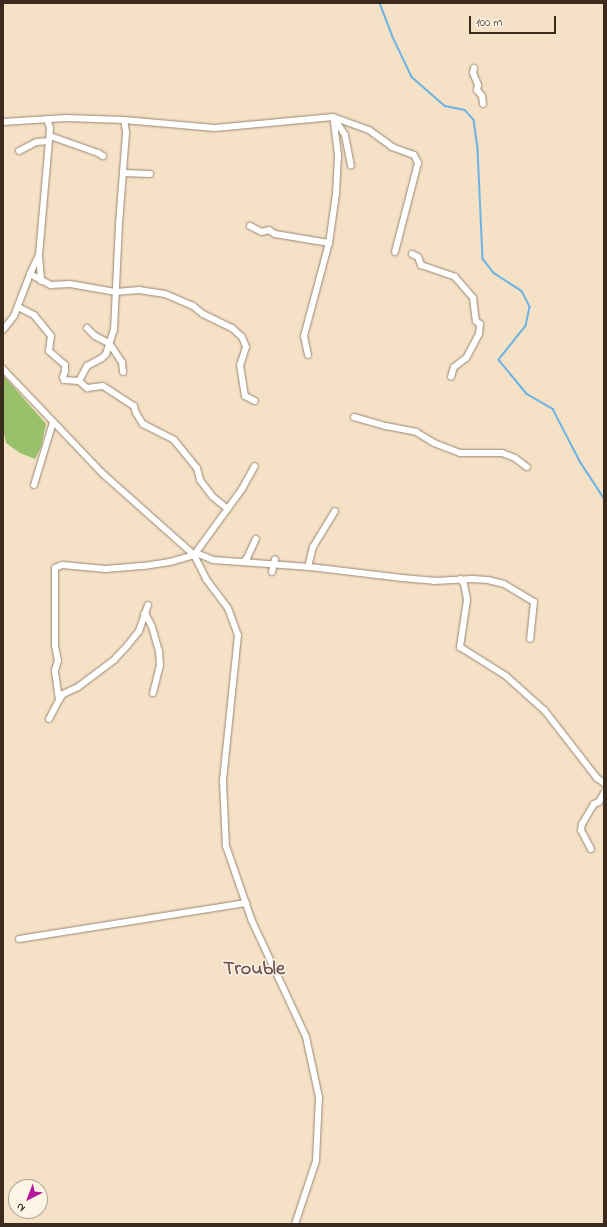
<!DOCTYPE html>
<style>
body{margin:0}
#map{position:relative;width:607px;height:1227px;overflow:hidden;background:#f5e1c6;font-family:"Indie Flower",sans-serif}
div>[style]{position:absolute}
.green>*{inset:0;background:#99c16c}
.stream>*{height:1.5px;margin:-0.75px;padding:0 0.75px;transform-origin:0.75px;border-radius:0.75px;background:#6cb3e3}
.roads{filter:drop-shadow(0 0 1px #988672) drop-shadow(0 0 1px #988672)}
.minor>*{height:6px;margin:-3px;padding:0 3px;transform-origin:3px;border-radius:3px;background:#fff}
span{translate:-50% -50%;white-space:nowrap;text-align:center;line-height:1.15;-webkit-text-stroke:3px #fcf5e5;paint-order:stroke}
.district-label{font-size:20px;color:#705457;font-weight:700}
.frame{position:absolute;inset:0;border:4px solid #3b2a1e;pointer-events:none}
.north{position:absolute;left:8px;top:1179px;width:40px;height:40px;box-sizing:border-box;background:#fcf5e5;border:1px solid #afa495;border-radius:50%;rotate:222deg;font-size:11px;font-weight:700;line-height:16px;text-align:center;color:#3b2a1e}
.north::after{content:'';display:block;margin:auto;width:14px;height:18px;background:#b5179e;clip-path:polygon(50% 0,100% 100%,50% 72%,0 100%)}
.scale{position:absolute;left:469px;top:16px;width:87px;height:18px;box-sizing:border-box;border:2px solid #3b2a1e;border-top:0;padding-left:5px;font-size:12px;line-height:14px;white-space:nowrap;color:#3b2a1e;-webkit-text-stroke:3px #fcf5e5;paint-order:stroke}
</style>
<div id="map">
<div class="green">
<i style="clip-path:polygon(3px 375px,46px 424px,41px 447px,35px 459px,20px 453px,6px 443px,4px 433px)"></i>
</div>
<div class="stream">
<i style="left:380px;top:3px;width:34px;rotate:69deg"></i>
<i style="left:392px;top:35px;width:47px;rotate:64.5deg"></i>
<i style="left:412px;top:77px;width:44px;rotate:41.3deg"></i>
<i style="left:445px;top:106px;width:20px;rotate:11deg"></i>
<i style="left:465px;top:110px;width:13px;rotate:48deg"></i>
<i style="left:474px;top:120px;width:29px;rotate:82deg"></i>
<i style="left:478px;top:149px;width:110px;rotate:87.4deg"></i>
<i style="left:483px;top:259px;width:18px;rotate:52deg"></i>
<i style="left:494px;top:273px;width:33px;rotate:33deg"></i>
<i style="left:522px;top:291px;width:18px;rotate:63deg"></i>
<i style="left:530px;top:307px;width:19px;rotate:102deg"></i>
<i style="left:526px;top:326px;width:43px;rotate:128.5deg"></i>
<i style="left:499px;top:360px;width:44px;rotate:50.5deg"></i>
<i style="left:527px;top:394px;width:30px;rotate:30deg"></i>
<i style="left:553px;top:409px;width:61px;rotate:62.6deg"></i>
<i style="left:581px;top:463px;width:42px;rotate:56.7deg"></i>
</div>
<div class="roads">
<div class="minor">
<i style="left:474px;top:68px;width:5px;rotate:101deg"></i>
<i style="left:473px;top:73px;width:13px;rotate:67deg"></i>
<i style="left:478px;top:85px;width:5px;rotate:101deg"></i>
<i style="left:477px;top:90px;width:8px;rotate:50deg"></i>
<i style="left:482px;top:96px;width:8px;rotate:83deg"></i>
<i style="left:334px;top:118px;width:20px;rotate:57deg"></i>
<i style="left:345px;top:135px;width:31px;rotate:79deg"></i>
<i style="left:3px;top:122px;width:63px;rotate:-3.6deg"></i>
<i style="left:66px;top:118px;width:58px;rotate:2deg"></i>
<i style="left:124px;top:120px;width:91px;rotate:5deg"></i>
<i style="left:215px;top:128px;width:119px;rotate:-5.3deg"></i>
<i style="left:333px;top:117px;width:38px;rotate:20deg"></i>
<i style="left:369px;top:130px;width:29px;rotate:36deg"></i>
<i style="left:392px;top:147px;width:23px;rotate:20deg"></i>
<i style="left:414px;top:155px;width:9px;rotate:63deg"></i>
<i style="left:418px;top:163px;width:92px;rotate:104.5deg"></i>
<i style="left:50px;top:136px;width:51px;rotate:19.5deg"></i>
<i style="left:98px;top:153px;width:6px;rotate:31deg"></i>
<i style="left:19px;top:151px;width:20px;rotate:-27deg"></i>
<i style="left:37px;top:142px;width:12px;rotate:-5deg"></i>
<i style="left:123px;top:173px;width:27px;rotate:2deg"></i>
<i style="left:250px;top:226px;width:13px;rotate:27deg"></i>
<i style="left:262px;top:232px;width:7px;rotate:-16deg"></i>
<i style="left:269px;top:230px;width:7px;rotate:34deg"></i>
<i style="left:275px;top:234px;width:55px;rotate:9.5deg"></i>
<i style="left:412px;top:254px;width:7px;rotate:27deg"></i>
<i style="left:418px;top:257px;width:9px;rotate:69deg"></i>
<i style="left:421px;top:265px;width:36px;rotate:19deg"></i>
<i style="left:455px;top:277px;width:28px;rotate:49deg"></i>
<i style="left:473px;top:298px;width:23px;rotate:83deg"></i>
<i style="left:476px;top:321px;width:5px;rotate:37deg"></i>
<i style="left:480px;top:324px;width:10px;rotate:96deg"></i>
<i style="left:479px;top:334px;width:27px;rotate:118deg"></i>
<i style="left:466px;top:358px;width:15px;rotate:143deg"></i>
<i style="left:454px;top:367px;width:10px;rotate:107deg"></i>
<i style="left:39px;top:256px;width:25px;rotate:85deg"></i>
<i style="left:30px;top:274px;width:24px;rotate:28deg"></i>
<i style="left:51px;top:285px;width:19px;rotate:-3deg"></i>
<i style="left:70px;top:284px;width:47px;rotate:9.9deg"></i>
<i style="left:116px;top:292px;width:23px;rotate:-5deg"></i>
<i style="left:139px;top:290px;width:26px;rotate:9deg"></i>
<i style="left:165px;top:294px;width:30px;rotate:23deg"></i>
<i style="left:193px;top:306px;width:13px;rotate:39deg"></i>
<i style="left:203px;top:314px;width:32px;rotate:26deg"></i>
<i style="left:232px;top:328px;width:13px;rotate:42deg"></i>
<i style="left:242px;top:337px;width:11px;rotate:68deg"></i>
<i style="left:246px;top:347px;width:19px;rotate:108deg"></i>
<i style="left:240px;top:365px;width:31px;rotate:81deg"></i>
<i style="left:245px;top:396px;width:11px;rotate:27deg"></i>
<i style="left:18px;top:307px;width:18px;rotate:27deg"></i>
<i style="left:34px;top:315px;width:27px;rotate:51deg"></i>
<i style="left:51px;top:336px;width:15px;rotate:98deg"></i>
<i style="left:49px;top:351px;width:21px;rotate:41deg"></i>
<i style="left:65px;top:365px;width:6px;rotate:90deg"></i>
<i style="left:65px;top:371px;width:6px;rotate:108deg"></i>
<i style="left:63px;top:377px;width:3px;rotate:72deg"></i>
<i style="left:64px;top:380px;width:15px;rotate:4deg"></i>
<i style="left:79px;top:381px;width:11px;rotate:41deg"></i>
<i style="left:87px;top:388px;width:16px;rotate:-7deg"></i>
<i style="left:103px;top:386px;width:37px;rotate:33deg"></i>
<i style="left:134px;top:406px;width:7px;rotate:74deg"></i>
<i style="left:136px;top:413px;width:13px;rotate:58deg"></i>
<i style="left:143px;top:424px;width:35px;rotate:27deg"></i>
<i style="left:174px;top:440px;width:36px;rotate:51deg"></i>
<i style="left:197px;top:468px;width:12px;rotate:76deg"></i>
<i style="left:200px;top:480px;width:21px;rotate:53deg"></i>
<i style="left:213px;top:497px;width:19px;rotate:39deg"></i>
<i style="left:87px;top:328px;width:11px;rotate:45deg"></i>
<i style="left:95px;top:336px;width:16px;rotate:27deg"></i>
<i style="left:109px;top:343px;width:23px;rotate:56deg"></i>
<i style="left:122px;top:362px;width:10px;rotate:84deg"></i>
<i style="left:3px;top:330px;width:18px;rotate:-52deg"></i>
<i style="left:14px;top:316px;width:45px;rotate:-69.1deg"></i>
<i style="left:30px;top:274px;width:21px;rotate:-65deg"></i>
<i style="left:39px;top:255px;width:127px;rotate:-85deg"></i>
<i style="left:50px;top:128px;width:9px;rotate:-108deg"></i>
<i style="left:308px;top:355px;width:19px;rotate:-102deg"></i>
<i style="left:304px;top:336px;width:96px;rotate:-75deg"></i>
<i style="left:329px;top:243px;width:49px;rotate:-81.9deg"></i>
<i style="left:336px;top:194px;width:39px;rotate:-87deg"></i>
<i style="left:338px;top:155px;width:38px;rotate:-97deg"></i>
<i style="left:3px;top:369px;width:144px;rotate:46.4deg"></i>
<i style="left:102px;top:473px;width:123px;rotate:41.7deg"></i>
<i style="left:194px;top:555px;width:27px;rotate:63deg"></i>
<i style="left:206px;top:579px;width:36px;rotate:53deg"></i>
<i style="left:228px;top:608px;width:29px;rotate:70deg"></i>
<i style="left:238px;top:635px;width:147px;rotate:95.9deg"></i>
<i style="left:223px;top:781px;width:65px;rotate:87.4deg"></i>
<i style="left:226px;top:846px;width:79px;rotate:70.9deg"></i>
<i style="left:252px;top:921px;width:128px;rotate:65deg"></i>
<i style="left:306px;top:1037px;width:61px;rotate:77.8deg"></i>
<i style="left:319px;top:1097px;width:64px;rotate:92.7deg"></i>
<i style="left:316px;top:1161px;width:66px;rotate:108.4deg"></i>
<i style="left:79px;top:381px;width:17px;rotate:-62deg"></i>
<i style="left:87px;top:366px;width:17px;rotate:-28deg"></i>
<i style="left:102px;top:358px;width:6px;rotate:-45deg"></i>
<i style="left:106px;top:354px;width:25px;rotate:-72deg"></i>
<i style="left:114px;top:330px;width:106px;rotate:-87.3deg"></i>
<i style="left:119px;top:224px;width:92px;rotate:-85.6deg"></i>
<i style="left:126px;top:132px;width:12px;rotate:-99deg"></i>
<i style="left:354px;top:417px;width:33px;rotate:16deg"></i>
<i style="left:386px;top:426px;width:31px;rotate:11deg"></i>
<i style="left:416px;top:432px;width:21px;rotate:31deg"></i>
<i style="left:434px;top:443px;width:28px;rotate:21deg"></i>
<i style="left:460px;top:453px;width:42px"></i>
<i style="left:502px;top:453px;width:14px;rotate:21deg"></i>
<i style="left:515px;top:458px;width:15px;rotate:37deg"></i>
<i style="left:34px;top:485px;width:66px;rotate:-73.2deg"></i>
<i style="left:196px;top:553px;width:18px;rotate:22deg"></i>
<i style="left:213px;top:560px;width:97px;rotate:4.1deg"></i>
<i style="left:310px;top:567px;width:93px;rotate:6.8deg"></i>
<i style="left:402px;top:578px;width:32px;rotate:5deg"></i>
<i style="left:434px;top:581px;width:38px;rotate:-3deg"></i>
<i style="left:472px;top:579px;width:16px;rotate:4deg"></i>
<i style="left:488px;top:580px;width:16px;rotate:14deg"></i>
<i style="left:504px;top:584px;width:35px;rotate:31deg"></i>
<i style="left:534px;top:602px;width:37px;rotate:96deg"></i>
<i style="left:243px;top:562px;width:6px;rotate:-45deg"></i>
<i style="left:247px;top:558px;width:21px;rotate:-65deg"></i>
<i style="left:308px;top:567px;width:21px;rotate:-76deg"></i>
<i style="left:313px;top:547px;width:42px;rotate:-58.6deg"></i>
<i style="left:272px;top:572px;width:13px;rotate:-77deg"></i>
<i style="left:460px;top:579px;width:6px;rotate:51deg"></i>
<i style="left:464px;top:584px;width:16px;rotate:79deg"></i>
<i style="left:467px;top:600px;width:48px;rotate:98.5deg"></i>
<i style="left:460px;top:647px;width:54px;rotate:32.2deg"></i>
<i style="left:506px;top:676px;width:52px;rotate:41.9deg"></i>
<i style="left:545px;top:711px;width:85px;rotate:52.2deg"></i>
<i style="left:597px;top:778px;width:9px;rotate:36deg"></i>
<i style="left:148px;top:605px;width:28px;rotate:109deg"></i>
<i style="left:139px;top:631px;width:19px;rotate:129deg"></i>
<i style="left:127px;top:646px;width:19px;rotate:133deg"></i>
<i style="left:114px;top:660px;width:45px;rotate:143.1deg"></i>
<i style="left:78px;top:687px;width:17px;rotate:155deg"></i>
<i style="left:63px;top:694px;width:7px;rotate:124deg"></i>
<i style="left:59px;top:700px;width:30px;rotate:-98deg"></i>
<i style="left:55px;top:670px;width:9px;rotate:-72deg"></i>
<i style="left:58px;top:661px;width:15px;rotate:-101deg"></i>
<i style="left:55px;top:646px;width:78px;rotate:-90deg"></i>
<i style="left:55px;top:568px;width:8px;rotate:-23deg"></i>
<i style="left:62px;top:565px;width:44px;rotate:5.2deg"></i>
<i style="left:106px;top:569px;width:38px;rotate:-5deg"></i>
<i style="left:144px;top:566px;width:26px;rotate:-9deg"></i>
<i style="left:170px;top:562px;width:25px;rotate:-16deg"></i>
<i style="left:194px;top:555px;width:82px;rotate:-54deg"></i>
<i style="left:242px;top:489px;width:26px;rotate:-61deg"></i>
<i style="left:144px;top:614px;width:2px;rotate:27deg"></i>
<i style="left:146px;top:615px;width:13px;rotate:63deg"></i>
<i style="left:152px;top:627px;width:25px;rotate:74deg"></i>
<i style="left:159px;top:651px;width:14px;rotate:86deg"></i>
<i style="left:160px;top:665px;width:29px;rotate:104deg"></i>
<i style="left:49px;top:719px;width:21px;rotate:-62deg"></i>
<i style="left:591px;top:849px;width:21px;rotate:-118deg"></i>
<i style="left:581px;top:830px;width:6px;rotate:-81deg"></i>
<i style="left:582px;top:824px;width:23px;rotate:-59deg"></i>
<i style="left:594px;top:804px;width:5px;rotate:-22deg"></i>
<i style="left:599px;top:802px;width:10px;rotate:-61deg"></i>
<i style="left:19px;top:939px;width:230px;rotate:-9deg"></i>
</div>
</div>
<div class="district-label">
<span style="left:254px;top:969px">Trouble</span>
</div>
<div class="frame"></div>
<div class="north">N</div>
<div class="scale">100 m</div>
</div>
